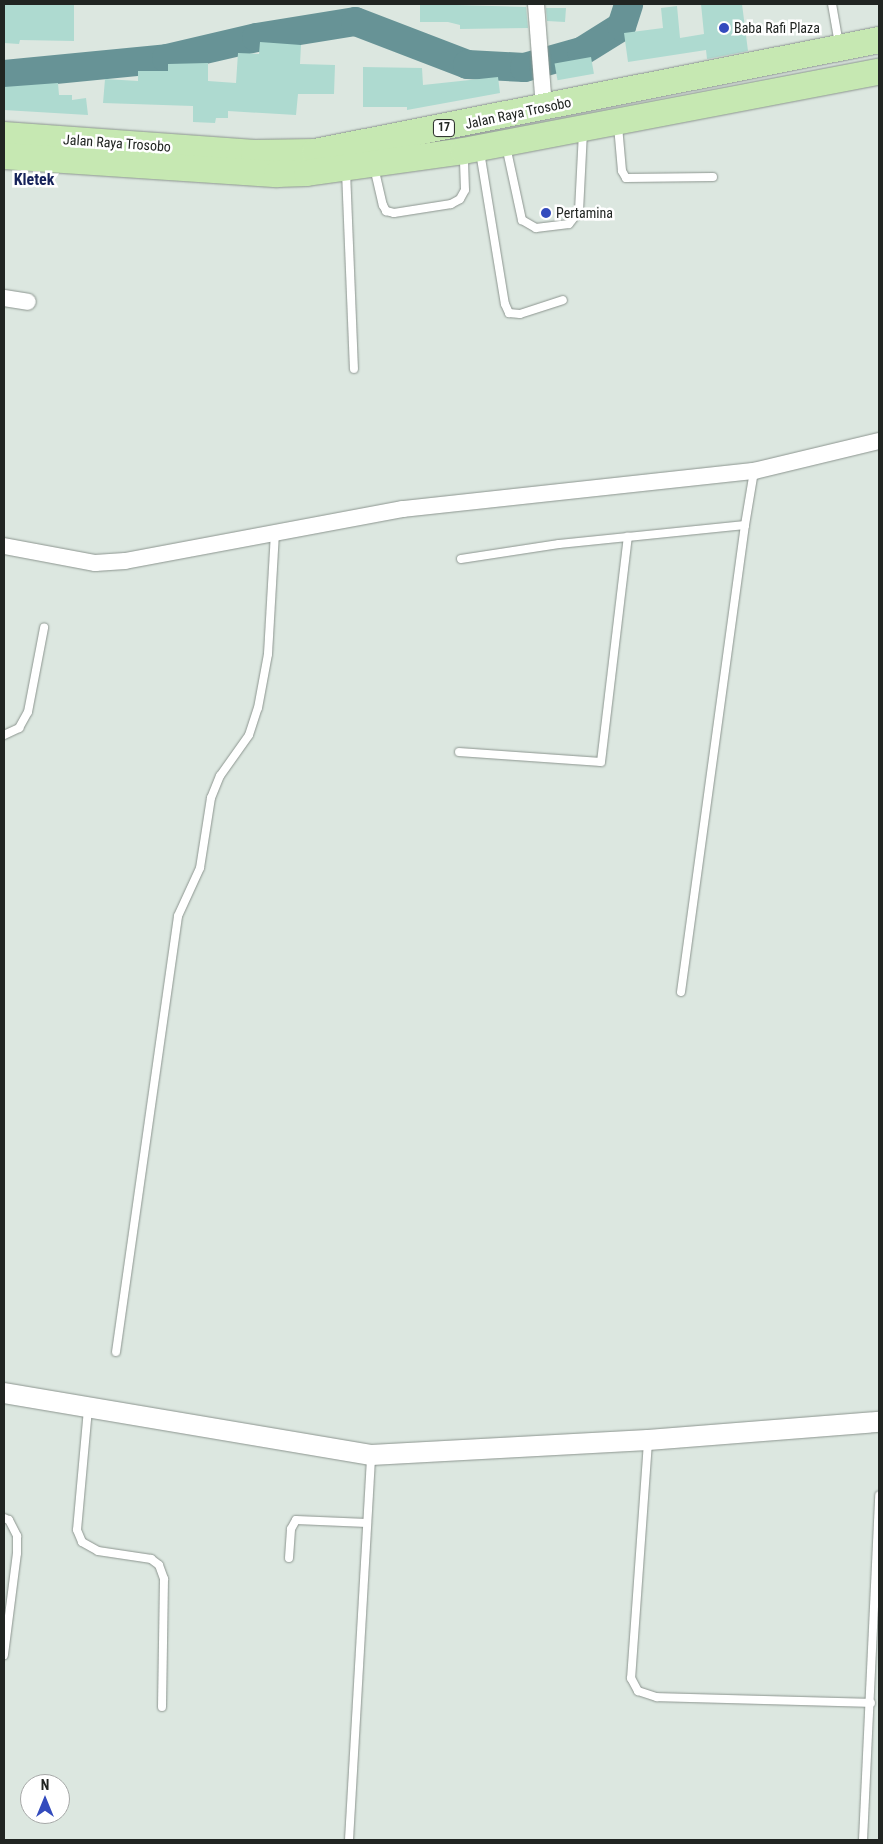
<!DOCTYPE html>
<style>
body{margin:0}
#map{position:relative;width:883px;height:1844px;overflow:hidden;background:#dce7e0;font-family:"Roboto Condensed",sans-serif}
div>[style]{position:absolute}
.river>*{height:29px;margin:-14.5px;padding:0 14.5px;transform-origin:14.5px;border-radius:14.5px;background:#679396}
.building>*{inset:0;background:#aedad0;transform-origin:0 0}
.roads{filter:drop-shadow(0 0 1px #8c958f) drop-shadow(0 0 1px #8c958f)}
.service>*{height:8px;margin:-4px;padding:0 4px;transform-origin:4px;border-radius:4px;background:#fff}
.minor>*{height:16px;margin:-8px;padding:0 8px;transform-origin:8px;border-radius:8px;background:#fff}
.tertiary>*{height:20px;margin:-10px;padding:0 10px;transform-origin:10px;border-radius:10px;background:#fff}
.trunk>*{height:26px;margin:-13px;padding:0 13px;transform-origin:13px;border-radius:13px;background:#c6e8b2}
.dots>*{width:14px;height:14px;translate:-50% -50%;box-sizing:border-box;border:2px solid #fff;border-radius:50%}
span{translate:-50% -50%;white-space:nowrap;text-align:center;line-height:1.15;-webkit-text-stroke:5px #fff;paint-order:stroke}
.shield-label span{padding:1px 4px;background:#fff;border:1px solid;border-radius:4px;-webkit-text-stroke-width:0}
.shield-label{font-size:12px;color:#212522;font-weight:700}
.poi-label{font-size:14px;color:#212522}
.left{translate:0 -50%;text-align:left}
.street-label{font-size:14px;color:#212522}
.quarter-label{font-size:16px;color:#16235a;font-weight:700}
.frame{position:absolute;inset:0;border:5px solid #212522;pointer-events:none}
.north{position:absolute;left:20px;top:1774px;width:50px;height:50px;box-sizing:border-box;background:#fff;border:1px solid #a6a8a7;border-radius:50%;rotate:0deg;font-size:14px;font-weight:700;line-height:20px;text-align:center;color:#212522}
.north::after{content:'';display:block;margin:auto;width:18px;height:22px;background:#334bbd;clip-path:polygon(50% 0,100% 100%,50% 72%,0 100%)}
</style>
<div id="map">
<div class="river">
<i style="left:4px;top:74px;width:163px;rotate:-5.6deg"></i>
<i style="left:166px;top:58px;width:92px;rotate:-13.1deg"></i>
<i style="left:256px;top:37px;width:100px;rotate:-9.2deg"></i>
<i style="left:355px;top:21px;width:120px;rotate:21deg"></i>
<i style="left:467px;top:64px;width:57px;rotate:3deg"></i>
<i style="left:524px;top:67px;width:59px;rotate:-15.7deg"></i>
<i style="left:581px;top:51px;width:47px;rotate:-32deg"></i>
<i style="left:621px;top:26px;width:23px;rotate:-72deg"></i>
</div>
<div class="building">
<i style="clip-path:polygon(4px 4px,74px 4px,74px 41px,20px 40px,19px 44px,4px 43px)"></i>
<i style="clip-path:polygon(420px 4px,526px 7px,528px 28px,460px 29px,460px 25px,448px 22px,420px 22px)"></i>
<i style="clip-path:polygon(701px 4px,742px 4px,748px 51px,707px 59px,706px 50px,628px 62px,624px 33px,663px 28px,661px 8px,677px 6px,680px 38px,704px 34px)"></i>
<i style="clip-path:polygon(546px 8px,566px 8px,565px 22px,547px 21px)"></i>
<i style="clip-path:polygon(260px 42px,301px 45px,300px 64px,335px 65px,334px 94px,298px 94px,296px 115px,228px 111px,228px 118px,216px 118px,215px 123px,193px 122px,193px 106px,103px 103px,105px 79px,138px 81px,138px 71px,168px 71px,168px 64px,208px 63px,208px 81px,236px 83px,238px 53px,259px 54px)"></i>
<i style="left:591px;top:57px;width:17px;height:37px;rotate:80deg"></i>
<i style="clip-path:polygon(363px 67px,422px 68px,423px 85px,498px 77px,500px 93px,407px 110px,407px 107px,363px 107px)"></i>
<i style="clip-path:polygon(58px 83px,59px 95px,72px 95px,72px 100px,86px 98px,88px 115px,4px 110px,4px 87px)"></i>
</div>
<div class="roads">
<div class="service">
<i style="left:832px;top:4px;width:41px;rotate:80.1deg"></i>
<i style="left:618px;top:126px;width:45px;rotate:84.9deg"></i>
<i style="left:622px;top:171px;width:8px;rotate:60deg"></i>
<i style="left:626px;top:178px;width:87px;rotate:-0.7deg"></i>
<i style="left:506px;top:146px;width:76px;rotate:77.8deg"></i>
<i style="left:522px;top:220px;width:16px;rotate:30deg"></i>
<i style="left:536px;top:228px;width:33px;rotate:-7deg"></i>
<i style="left:569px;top:224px;width:16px;rotate:-52deg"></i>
<i style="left:579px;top:211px;width:78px;rotate:-87.1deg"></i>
<i style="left:480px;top:152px;width:154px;rotate:80.7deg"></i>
<i style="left:505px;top:304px;width:10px;rotate:66deg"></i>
<i style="left:509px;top:313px;width:11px;rotate:5deg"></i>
<i style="left:520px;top:314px;width:45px;rotate:-18deg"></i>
<i style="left:374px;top:167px;width:39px;rotate:77deg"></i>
<i style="left:383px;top:205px;width:7px;rotate:63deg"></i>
<i style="left:386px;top:211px;width:8px;rotate:14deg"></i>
<i style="left:394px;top:213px;width:58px;rotate:-9deg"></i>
<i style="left:451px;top:204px;width:10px;rotate:-29deg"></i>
<i style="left:460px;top:199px;width:10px;rotate:-61deg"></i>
<i style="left:465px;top:190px;width:35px;rotate:-92deg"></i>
<i style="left:346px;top:171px;width:198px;rotate:87.7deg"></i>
<i style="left:461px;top:559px;width:99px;rotate:-8.7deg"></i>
<i style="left:559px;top:544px;width:187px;rotate:-5.8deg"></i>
<i style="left:745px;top:525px;width:55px;rotate:-80.5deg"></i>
<i style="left:4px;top:735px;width:17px;rotate:-25deg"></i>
<i style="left:19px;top:728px;width:18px;rotate:-61deg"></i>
<i style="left:28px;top:712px;width:86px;rotate:-79.2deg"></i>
<i style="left:459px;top:752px;width:142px;rotate:4deg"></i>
<i style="left:601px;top:762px;width:227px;rotate:-83.2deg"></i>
<i style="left:681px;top:992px;width:471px;rotate:-82.2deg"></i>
<i style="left:116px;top:1352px;width:440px;rotate:-81.9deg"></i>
<i style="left:178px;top:916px;width:53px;rotate:-65.4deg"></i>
<i style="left:200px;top:868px;width:71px;rotate:-81.1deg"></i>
<i style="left:211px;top:798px;width:24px;rotate:-68deg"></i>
<i style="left:220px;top:776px;width:50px;rotate:-54.7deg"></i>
<i style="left:249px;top:735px;width:28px;rotate:-72deg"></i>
<i style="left:258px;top:708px;width:55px;rotate:-79.5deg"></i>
<i style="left:268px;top:654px;width:121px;rotate:-86.7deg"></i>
<i style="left:88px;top:1409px;width:121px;rotate:95.2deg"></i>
<i style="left:77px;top:1530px;width:13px;rotate:67deg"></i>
<i style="left:82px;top:1542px;width:18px;rotate:29deg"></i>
<i style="left:98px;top:1551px;width:54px;rotate:8.6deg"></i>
<i style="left:151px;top:1559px;width:10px;rotate:37deg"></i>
<i style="left:159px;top:1565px;width:15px;rotate:70deg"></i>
<i style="left:164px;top:1579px;width:128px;rotate:90.9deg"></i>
<i style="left:648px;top:1442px;width:237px;rotate:94.1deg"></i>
<i style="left:631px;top:1678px;width:15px;rotate:62deg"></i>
<i style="left:638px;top:1691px;width:20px;rotate:18deg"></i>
<i style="left:657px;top:1697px;width:214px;rotate:1.6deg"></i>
<i style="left:4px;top:1518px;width:5px;rotate:22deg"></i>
<i style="left:9px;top:1520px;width:18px;rotate:63deg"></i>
<i style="left:17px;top:1536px;width:17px;rotate:90deg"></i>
<i style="left:17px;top:1553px;width:103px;rotate:97.3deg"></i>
<i style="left:289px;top:1558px;width:29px;rotate:-86deg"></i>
<i style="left:291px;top:1529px;width:10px;rotate:-61deg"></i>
<i style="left:296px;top:1520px;width:71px;rotate:2.4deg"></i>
<i style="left:349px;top:1840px;width:386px;rotate:-86.7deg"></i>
<i style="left:863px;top:1840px;width:345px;rotate:-87.3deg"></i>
</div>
<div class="minor">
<i style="left:536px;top:4px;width:103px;rotate:85.6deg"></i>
<i style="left:4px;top:298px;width:24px;rotate:9deg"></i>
<i style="left:4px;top:546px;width:93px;rotate:10.6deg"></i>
<i style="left:95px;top:563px;width:30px;rotate:-4deg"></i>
<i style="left:125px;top:561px;width:283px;rotate:-10.6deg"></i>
<i style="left:403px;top:509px;width:353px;rotate:-6.2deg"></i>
<i style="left:754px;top:471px;width:129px;rotate:-13.5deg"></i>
</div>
<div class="tertiary">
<i style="left:4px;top:1393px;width:372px;rotate:9.6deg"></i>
<i style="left:371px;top:1455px;width:277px;rotate:-3.1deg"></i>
<i style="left:648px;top:1440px;width:232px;rotate:-4.5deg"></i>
</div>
<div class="trunk">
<i style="left:4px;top:135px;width:251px;rotate:4.1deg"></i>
<i style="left:254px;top:153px;width:61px;rotate:-0.9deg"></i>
<i style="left:315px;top:152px;width:575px;rotate:-11.23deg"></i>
<i style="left:4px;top:156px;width:274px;rotate:3.8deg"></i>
<i style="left:277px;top:174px;width:30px;rotate:-2deg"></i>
<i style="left:307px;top:173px;width:158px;rotate:-8deg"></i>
<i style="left:463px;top:151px;width:423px;rotate:-10.8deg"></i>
</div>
</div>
<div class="dots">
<i style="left:724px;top:28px;background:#334bbd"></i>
<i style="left:546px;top:213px;background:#334bbd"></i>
</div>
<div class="shield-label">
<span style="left:444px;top:128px">17</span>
</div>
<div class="poi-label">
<span class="left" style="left:734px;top:28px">Baba Rafi Plaza</span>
<span class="left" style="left:556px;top:213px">Pertamina</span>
</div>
<div class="street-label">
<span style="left:518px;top:113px;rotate:-12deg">Jalan Raya Trosobo</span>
<span style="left:117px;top:143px;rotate:4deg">Jalan Raya Trosobo</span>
</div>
<div class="quarter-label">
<span style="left:34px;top:180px">Kletek</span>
</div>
<div class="frame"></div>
<div class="north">N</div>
</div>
